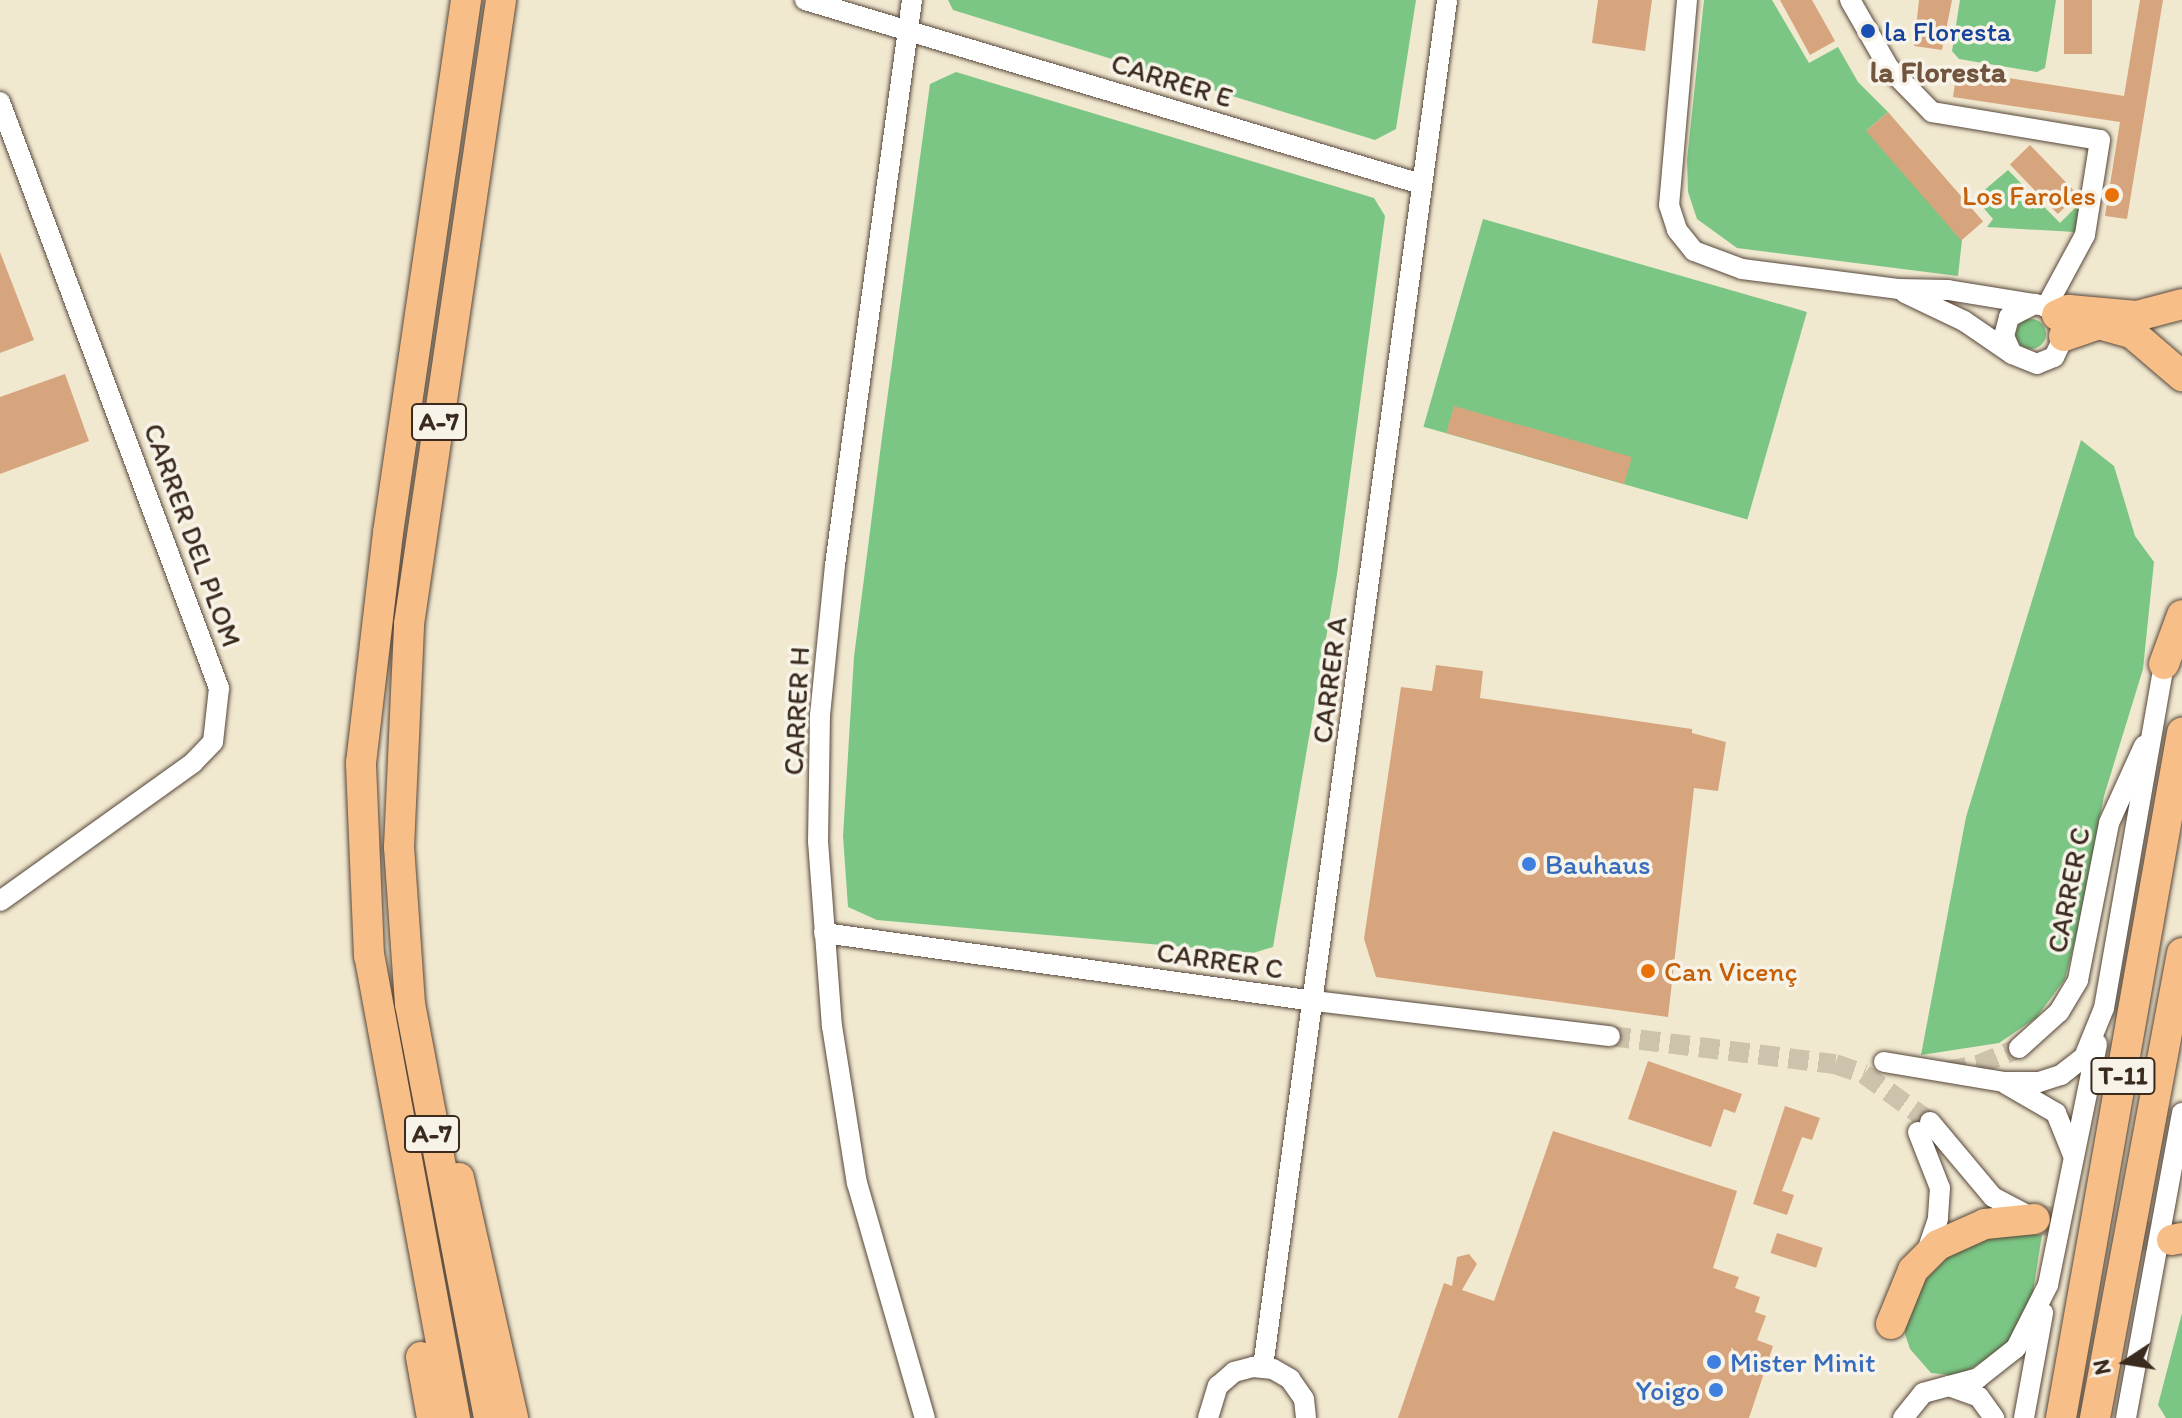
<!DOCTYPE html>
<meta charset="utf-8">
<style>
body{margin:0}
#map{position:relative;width:2182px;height:1418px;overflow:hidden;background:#f1e8d0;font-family:Itim,sans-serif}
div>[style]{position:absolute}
.green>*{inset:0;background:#7bc684;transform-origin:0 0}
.round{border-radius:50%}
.building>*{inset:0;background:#d7a57d;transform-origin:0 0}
.minor-tunnel>*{height:20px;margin-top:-10px;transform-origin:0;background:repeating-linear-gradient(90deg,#cdc2ac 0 20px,transparent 0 30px)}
.highway-tunnel>*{height:30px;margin-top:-15px;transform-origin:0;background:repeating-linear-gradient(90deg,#cdc2ac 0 30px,transparent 0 45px)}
.roads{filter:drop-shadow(0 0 2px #564639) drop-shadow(0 0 2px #564639)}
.minor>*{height:20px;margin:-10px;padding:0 10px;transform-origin:10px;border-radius:10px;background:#fff}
.highway>*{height:30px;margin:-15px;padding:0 15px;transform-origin:15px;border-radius:15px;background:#f7be87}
.dots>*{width:22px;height:22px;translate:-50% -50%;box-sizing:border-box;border:4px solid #f7f3e8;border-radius:50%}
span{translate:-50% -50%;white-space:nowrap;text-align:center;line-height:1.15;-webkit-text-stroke:7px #f7f3e8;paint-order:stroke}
.shield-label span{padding:2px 6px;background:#f7f3e8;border:2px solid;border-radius:6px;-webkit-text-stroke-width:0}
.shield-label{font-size:26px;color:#3b2a1e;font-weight:700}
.transit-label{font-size:28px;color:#164399}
.left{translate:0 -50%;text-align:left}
.street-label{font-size:28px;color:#3b2a1e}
.food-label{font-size:28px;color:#c56008}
.right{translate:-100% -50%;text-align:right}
.shop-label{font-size:28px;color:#366cbe}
.neighbourhood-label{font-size:30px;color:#72553f;font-weight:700}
.north{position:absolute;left:2086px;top:1322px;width:80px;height:80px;-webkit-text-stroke:6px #f7f3e8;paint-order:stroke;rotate:258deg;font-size:22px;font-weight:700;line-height:32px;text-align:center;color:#3b2a1e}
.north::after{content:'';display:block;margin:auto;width:28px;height:36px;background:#3b2a1e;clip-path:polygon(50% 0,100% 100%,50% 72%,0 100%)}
</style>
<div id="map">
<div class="green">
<i style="clip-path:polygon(948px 0,1416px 0,1396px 129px,1375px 140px,953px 10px)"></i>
<i style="clip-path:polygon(1704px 0,1772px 0,1809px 63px,1838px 47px,1858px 82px,1888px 112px,1867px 130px,1962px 240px,1958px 276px,1737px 248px,1697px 219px,1688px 192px,1687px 160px)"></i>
<i style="clip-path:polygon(1960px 0,2056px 0,2045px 68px,2037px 72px,1959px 59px,1952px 51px)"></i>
<i style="clip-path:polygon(956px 72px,1374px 198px,1385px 216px,1337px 574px,1273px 947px,1253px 953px,877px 920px,848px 907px,843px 836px,854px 657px,882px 437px,930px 84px)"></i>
<i style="clip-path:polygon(2008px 170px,2060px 223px,2080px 203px,2075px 232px,1987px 227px,1993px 219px,1975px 198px)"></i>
<i style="left:1483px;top:219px;width:337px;height:216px;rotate:16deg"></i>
<i class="round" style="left:2016px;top:319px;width:30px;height:30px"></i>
<i style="clip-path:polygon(2081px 440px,2114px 466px,2135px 536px,2154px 562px,2143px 669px,2104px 796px,2078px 929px,2065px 979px,2036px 1018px,1999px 1043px,1921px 1055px,1966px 817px)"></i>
<i style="clip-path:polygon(2025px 1233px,2042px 1235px,2031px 1304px,2010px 1344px,1959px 1376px,1931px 1373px,1910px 1349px,1905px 1334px,1905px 1314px,1915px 1290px,1957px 1248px,1982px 1237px)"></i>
<i style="clip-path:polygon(2182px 1313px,2182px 1418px,2166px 1418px,2158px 1405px)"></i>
</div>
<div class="building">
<i style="clip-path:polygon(1598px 0,1652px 0,1645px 51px,1592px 43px)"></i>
<i style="clip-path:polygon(1780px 0,1812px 0,1835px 41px,1810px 55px)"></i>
<i style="clip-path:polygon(1919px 0,1952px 0,1942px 50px,1914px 46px)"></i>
<i style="left:2064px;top:0;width:28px;height:54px"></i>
<i style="clip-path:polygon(2140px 0,2163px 0,2127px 219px,2105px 216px,2120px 122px,1953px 97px,1957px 70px,2124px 96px)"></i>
<i style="left:1888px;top:112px;width:145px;height:29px;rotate:49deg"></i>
<i style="left:2030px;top:145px;width:69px;height:28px;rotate:46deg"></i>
<i style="clip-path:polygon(0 252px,34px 340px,0 353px)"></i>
<i style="clip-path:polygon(65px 374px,89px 441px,0 474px,0 397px)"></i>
<i style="left:1454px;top:406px;width:185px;height:28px;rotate:16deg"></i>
<i style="clip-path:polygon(1436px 665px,1483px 671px,1480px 698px,1692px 729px,1692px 733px,1726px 742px,1718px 791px,1694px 788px,1668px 1017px,1376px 977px,1364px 939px,1401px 687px,1432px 691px)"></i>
<i style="clip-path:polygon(1648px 1061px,1742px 1094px,1735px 1113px,1724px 1109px,1711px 1147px,1628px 1119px)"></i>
<i style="clip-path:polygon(1785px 1106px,1820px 1118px,1812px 1140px,1802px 1137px,1782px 1191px,1794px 1195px,1787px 1215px,1753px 1204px)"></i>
<i style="clip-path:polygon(1553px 1131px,1737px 1191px,1713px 1268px,1739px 1277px,1735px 1288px,1760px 1297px,1755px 1312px,1766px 1316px,1757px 1340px,1773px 1346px,1749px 1418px,1398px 1418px,1444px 1283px,1452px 1286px,1457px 1257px,1469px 1254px,1477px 1264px,1462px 1290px,1494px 1301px)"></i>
<i style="left:1777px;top:1233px;width:48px;height:21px;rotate:18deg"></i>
</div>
<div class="minor-tunnel">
<i style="left:1610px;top:1036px;width:227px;rotate:7.1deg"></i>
<i style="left:1835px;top:1064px;width:31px;rotate:19deg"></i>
<i style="left:1864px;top:1074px;width:82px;rotate:36deg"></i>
<i style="left:1947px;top:1071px;width:32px;rotate:-11deg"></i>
<i style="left:1978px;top:1065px;width:44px;rotate:-22.5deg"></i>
</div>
<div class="highway-tunnel">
<i style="left:2035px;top:1219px;width:139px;rotate:8.7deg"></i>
</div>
<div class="roads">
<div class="minor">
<i style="left:805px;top:0;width:643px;rotate:16.63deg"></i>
<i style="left:912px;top:0;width:570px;rotate:97.76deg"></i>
<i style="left:835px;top:565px;width:151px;rotate:95.7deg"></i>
<i style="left:820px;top:715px;width:126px;rotate:90.9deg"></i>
<i style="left:818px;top:841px;width:186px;rotate:85.7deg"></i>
<i style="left:832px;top:1026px;width:159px;rotate:81deg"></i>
<i style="left:857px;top:1183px;width:245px;rotate:73.9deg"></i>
<i style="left:1687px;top:0;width:206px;rotate:95deg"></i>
<i style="left:1669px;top:205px;width:26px;rotate:72deg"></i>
<i style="left:1677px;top:230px;width:27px;rotate:51deg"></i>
<i style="left:1694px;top:251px;width:51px;rotate:20.6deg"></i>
<i style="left:1742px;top:269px;width:157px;rotate:7.3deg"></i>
<i style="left:1898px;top:289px;width:50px;rotate:1.1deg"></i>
<i style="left:1948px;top:290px;width:94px;rotate:9.2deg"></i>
<i style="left:2041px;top:305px;width:5px;rotate:22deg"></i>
<i style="left:2046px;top:307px;width:14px;rotate:36deg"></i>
<i style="left:2057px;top:315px;width:22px;rotate:72deg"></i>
<i style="left:2064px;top:336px;width:23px;rotate:115deg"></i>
<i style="left:2054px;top:357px;width:18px;rotate:158deg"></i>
<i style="left:2037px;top:364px;width:27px;rotate:-158deg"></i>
<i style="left:2012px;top:354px;width:20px;rotate:-114deg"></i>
<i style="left:2004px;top:336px;width:20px;rotate:-75deg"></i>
<i style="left:2009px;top:317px;width:29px;rotate:-27deg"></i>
<i style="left:1850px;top:0;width:78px;rotate:60.2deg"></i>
<i style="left:1889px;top:68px;width:62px;rotate:45.7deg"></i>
<i style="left:1932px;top:112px;width:170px;rotate:9.5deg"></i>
<i style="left:2100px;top:140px;width:96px;rotate:99deg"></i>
<i style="left:2085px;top:235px;width:82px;rotate:118.4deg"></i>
<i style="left:0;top:102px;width:626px;rotate:69.51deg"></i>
<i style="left:219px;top:688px;width:54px;rotate:96.3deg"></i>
<i style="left:213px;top:742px;width:29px;rotate:134deg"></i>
<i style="left:193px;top:763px;width:237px;rotate:144.4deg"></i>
<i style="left:1905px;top:293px;width:65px;rotate:25.4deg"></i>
<i style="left:1964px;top:321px;width:58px;rotate:34.5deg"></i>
<i style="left:824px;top:933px;width:496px;rotate:7.9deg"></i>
<i style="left:1315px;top:1001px;width:297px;rotate:6.8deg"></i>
<i style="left:2019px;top:1048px;width:54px;rotate:-42deg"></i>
<i style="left:2059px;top:1012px;width:37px;rotate:-59deg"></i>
<i style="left:2078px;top:980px;width:160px;rotate:-78.8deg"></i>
<i style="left:2109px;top:823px;width:85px;rotate:-65.6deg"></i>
<i style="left:1884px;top:1062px;width:121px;rotate:9.5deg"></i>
<i style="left:2003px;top:1082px;width:36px"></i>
<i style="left:2039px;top:1082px;width:23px;rotate:-18deg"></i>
<i style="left:2061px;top:1075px;width:29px;rotate:-38deg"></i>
<i style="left:2084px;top:1057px;width:53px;rotate:-67.8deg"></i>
<i style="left:2104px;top:1008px;width:349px;rotate:-80.1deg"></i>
<i style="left:2006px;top:1084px;width:58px;rotate:30.1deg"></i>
<i style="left:2056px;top:1113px;width:45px;rotate:68deg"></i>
<i style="left:1930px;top:1122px;width:98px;rotate:50deg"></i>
<i style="left:1993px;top:1197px;width:43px;rotate:27.8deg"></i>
<i style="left:1918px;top:1132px;width:60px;rotate:68.6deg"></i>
<i style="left:1940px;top:1188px;width:31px;rotate:94deg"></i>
<i style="left:1938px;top:1219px;width:36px;rotate:109deg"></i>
<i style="left:1263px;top:1367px;width:1379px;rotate:-82.33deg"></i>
<i style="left:1949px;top:1386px;width:30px;rotate:-15deg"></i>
<i style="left:1978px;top:1378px;width:48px;rotate:-38.3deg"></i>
<i style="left:2016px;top:1348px;width:71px;rotate:-63.1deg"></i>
<i style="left:2048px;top:1285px;width:246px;rotate:-78.5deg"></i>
<i style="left:1208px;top:1418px;width:34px;rotate:-73deg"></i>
<i style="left:1218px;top:1386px;width:21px;rotate:-41deg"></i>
<i style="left:1234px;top:1372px;width:20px;rotate:-15deg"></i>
<i style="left:1253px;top:1367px;width:20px;rotate:6deg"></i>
<i style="left:1273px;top:1369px;width:20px;rotate:30deg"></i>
<i style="left:1290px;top:1379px;width:24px;rotate:55deg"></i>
<i style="left:1304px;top:1399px;width:19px;rotate:84deg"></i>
<i style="left:1903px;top:1418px;width:32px;rotate:-51deg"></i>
<i style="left:1923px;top:1393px;width:27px;rotate:-15deg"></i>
<i style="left:1949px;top:1386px;width:32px;rotate:20deg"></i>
<i style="left:1979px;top:1397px;width:26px;rotate:54deg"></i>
<i style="left:2024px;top:1418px;width:107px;rotate:-79.7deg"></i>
<i style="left:2126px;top:1418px;width:310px;rotate:-79.6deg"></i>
</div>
<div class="highway">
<i style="left:2057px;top:315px;width:13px;rotate:-23deg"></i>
<i style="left:2069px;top:310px;width:68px;rotate:5deg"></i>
<i style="left:2137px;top:316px;width:47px;rotate:-14.9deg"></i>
<i style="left:2064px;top:336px;width:37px;rotate:-19deg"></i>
<i style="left:2099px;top:324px;width:35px;rotate:16deg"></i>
<i style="left:2133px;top:334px;width:65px;rotate:40.6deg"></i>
<i style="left:2164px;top:664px;width:52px;rotate:-69.8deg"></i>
<i style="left:459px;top:1178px;width:246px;rotate:77.3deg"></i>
<i style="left:2172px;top:1240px;width:10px;rotate:-11deg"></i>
<i style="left:1891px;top:1324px;width:58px;rotate:-67.8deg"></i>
<i style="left:1913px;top:1270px;width:35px;rotate:-45deg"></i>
<i style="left:1938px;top:1245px;width:51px;rotate:-24.1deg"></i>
<i style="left:1985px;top:1224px;width:50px;rotate:-5.7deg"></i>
<i style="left:421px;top:1357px;width:62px;rotate:79.8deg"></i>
<i style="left:455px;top:1418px;width:470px;rotate:-100.5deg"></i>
<i style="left:369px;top:956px;width:193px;rotate:-92.4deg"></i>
<i style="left:361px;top:763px;width:232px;rotate:-83.3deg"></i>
<i style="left:388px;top:533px;width:539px;rotate:-81.67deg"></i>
<i style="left:489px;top:1418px;width:421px;rotate:-100.8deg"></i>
<i style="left:410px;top:1004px;width:157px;rotate:-94deg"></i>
<i style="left:399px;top:847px;width:223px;rotate:-87.4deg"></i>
<i style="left:409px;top:624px;width:631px;rotate:-81.61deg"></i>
<i style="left:2061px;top:1418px;width:696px;rotate:-79.98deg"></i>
<i style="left:2095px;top:1418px;width:473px;rotate:-79.4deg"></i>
</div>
</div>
<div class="dots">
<i style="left:1868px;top:31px;background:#1a4fb4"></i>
<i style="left:2112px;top:195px;background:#e8710a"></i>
<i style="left:1529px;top:864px;background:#3f7fe0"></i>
<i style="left:1648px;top:971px;background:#e8710a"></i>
<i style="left:1714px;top:1362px;background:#3f7fe0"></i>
<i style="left:1716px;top:1390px;background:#3f7fe0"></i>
</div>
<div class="shield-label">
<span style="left:439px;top:422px">A-7</span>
<span style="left:2123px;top:1076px">T-11</span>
<span style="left:432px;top:1134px">A-7</span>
</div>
<div class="transit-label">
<span class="left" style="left:1884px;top:31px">la Floresta</span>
</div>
<div class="street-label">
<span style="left:1172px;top:80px;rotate:17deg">CARRER E</span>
<span style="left:193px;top:535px;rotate:70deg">CARRER DEL PLOM</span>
<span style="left:1329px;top:680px;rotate:-83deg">CARRER A</span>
<span style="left:796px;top:711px;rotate:-87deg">CARRER H</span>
<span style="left:2068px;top:890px;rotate:-79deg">CARRER C</span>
<span style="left:1220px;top:960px;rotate:8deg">CARRER C</span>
</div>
<div class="food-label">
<span class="right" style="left:2096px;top:195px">Los Faroles</span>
<span class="left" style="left:1664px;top:971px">Can Vicenç</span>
</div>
<div class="shop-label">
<span class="left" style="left:1545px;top:864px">Bauhaus</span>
<span class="left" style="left:1730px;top:1362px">Mister Minit</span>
<span class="right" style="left:1700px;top:1390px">Yoigo</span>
</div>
<div class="neighbourhood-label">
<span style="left:1938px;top:72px">la Floresta</span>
</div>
<div class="north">N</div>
</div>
